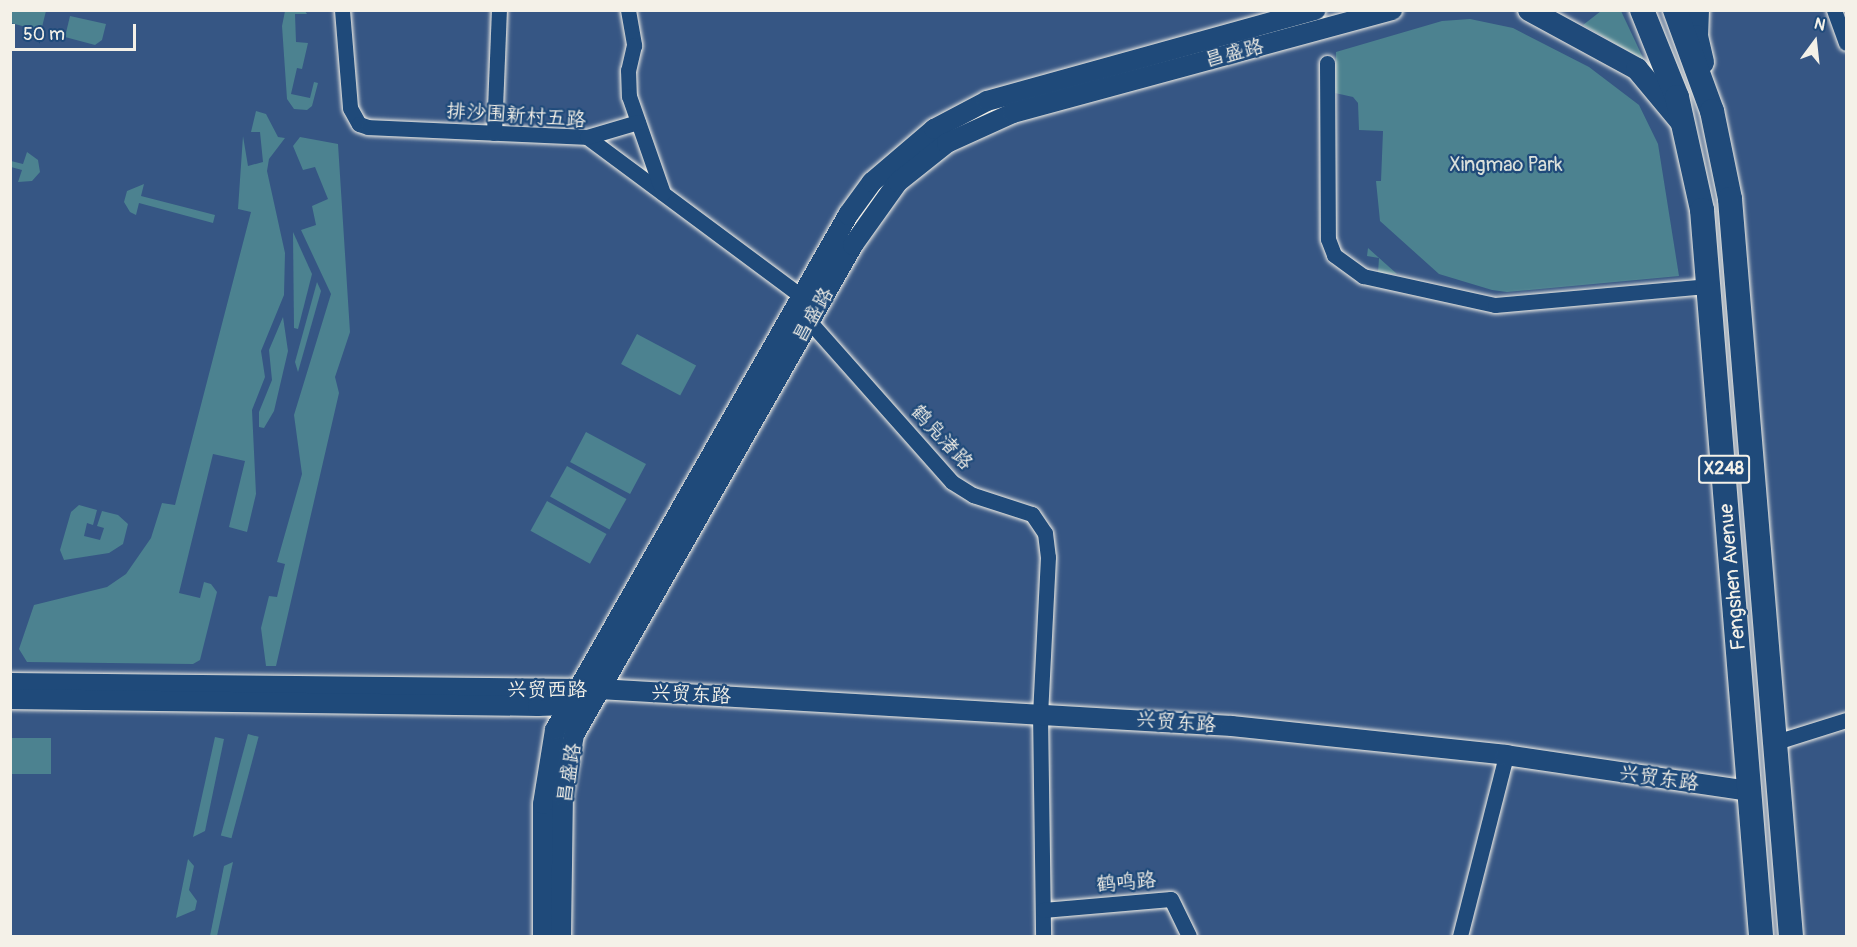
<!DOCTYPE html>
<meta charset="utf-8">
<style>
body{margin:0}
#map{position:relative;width:1857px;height:947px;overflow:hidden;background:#365684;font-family:Pangolin,"LXGW WenKai TC",sans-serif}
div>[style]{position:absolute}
.green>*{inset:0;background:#4c8290;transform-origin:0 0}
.roads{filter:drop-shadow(0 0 2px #f4f1e8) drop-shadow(0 0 2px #f4f1e8)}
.minor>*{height:15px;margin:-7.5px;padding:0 7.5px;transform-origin:7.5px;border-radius:7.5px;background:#1f4a7a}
.tertiary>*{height:20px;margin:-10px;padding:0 10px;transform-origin:10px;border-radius:10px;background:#1f4a7a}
.secondary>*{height:22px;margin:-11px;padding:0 11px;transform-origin:11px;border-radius:11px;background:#1f4a7a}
.primary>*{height:24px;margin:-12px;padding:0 12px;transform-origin:12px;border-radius:12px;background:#1f4a7a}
span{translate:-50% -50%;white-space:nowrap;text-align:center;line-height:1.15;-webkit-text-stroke:4.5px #1f4a7a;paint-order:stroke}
.shield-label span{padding:2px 4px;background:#1f4a7a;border:2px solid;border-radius:4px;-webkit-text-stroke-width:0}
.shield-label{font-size:18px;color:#f4f1e8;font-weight:700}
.street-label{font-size:20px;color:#f4f1e8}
.park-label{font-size:20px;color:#dbe0db}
.frame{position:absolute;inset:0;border:12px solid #f4f1e8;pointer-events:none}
.north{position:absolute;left:1785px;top:12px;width:60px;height:60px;-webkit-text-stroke:4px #1f4a7a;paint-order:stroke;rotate:15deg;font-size:16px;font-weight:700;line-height:24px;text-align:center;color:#f4f1e8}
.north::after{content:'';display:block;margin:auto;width:21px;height:27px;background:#f4f1e8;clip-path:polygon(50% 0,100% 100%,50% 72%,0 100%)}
.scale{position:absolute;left:12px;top:24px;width:124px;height:27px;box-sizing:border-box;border:3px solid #f4f1e8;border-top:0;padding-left:8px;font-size:18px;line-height:21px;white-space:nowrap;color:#f4f1e8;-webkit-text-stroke:4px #1f4a7a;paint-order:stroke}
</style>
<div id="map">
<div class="green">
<i style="clip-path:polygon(11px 10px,46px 11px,41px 31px,11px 23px)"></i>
<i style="clip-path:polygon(285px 11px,305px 11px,307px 14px,295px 14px,296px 42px,308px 43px,302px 69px,297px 68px,291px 94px,310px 98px,314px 82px,318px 83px,312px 106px,307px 110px,294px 109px,287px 99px,282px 26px)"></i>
<i style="clip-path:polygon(1601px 11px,1621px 11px,1644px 60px,1583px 25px)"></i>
<i style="clip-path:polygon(70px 16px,106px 24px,102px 40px,95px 45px,65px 37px)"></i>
<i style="clip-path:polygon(1470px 19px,1513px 28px,1589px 67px,1639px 105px,1658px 144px,1679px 276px,1507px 292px,1492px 290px,1439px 274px,1380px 221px,1376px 181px,1381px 181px,1383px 131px,1359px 130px,1358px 103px,1353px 97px,1335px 93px,1336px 52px,1442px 21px)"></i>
<i style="clip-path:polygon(256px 111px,266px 114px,278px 137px,285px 138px,269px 159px,267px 171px,285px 253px,284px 295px,261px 351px,265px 377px,252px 410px,256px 494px,247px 532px,229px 527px,245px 461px,213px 454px,179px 593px,200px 598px,204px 582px,211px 584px,217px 592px,200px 660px,193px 664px,27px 662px,19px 649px,34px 605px,107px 587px,126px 574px,151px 538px,162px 503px,175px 505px,251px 212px,238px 209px,243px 136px,248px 166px,263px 162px,260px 132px,251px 132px)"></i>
<i style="clip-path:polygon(300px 137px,338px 144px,350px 332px,335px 377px,339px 393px,276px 666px,266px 666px,261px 628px,269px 596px,277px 597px,285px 564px,277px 562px,302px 474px,294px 415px,331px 294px,301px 230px,316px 225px,312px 206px,328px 199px,315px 167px,303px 170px,293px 146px)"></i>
<i style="clip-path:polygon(27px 152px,38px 160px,40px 172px,32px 181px,18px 182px,22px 170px,11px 167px,11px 161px,23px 164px)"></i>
<i style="clip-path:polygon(144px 184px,141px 196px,215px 215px,213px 223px,139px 203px,136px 215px,130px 212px,124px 202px,127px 191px)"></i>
<i style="clip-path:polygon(293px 232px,312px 274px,298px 329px,294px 328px)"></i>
<i style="clip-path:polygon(1368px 248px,1378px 257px,1397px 274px,1378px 273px,1379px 258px,1367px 256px)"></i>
<i style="clip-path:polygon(317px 282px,321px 291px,298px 372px,295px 362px)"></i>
<i style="clip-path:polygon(283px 317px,288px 351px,274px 411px,264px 428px,259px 427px,259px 412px,272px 380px,269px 350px)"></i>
<i style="left:637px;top:334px;width:67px;height:34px;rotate:28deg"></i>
<i style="left:586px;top:432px;width:68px;height:34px;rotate:28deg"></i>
<i style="left:567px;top:466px;width:68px;height:35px;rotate:29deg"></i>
<i style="left:547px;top:501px;width:68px;height:34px;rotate:29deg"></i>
<i style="clip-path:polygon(79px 505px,97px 510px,93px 525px,87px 523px,84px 536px,100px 540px,104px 528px,97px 526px,102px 511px,118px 515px,128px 524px,123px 544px,109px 553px,64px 560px,60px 550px,71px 512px)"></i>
<i style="left:248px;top:734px;width:11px;height:105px;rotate:15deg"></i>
<i style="clip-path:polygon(215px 737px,224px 739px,205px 831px,193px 837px)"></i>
<i style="left:10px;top:738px;width:41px;height:36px"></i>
<i style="clip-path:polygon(188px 859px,194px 866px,189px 890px,197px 901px,195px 910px,176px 918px)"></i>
<i style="clip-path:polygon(233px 862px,217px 936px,210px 936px,224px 866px)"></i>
</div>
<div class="roads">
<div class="minor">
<i style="left:342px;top:10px;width:98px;rotate:85.3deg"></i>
<i style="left:350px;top:108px;width:18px;rotate:61deg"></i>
<i style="left:359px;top:124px;width:9px;rotate:18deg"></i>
<i style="left:368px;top:127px;width:219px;rotate:2.6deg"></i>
<i style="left:587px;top:137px;width:267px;rotate:36.6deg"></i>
<i style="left:801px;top:296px;width:26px;rotate:72deg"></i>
<i style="left:809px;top:321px;width:215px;rotate:48.4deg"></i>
<i style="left:952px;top:482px;width:25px;rotate:32deg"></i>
<i style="left:973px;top:495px;width:62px;rotate:17.9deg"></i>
<i style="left:1032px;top:514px;width:23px;rotate:56deg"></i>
<i style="left:1045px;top:533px;width:24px;rotate:83deg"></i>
<i style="left:1048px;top:557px;width:156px;rotate:92.9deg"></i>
<i style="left:1040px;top:713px;width:223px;rotate:89.2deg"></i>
<i style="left:628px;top:10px;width:36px;rotate:80deg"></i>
<i style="left:634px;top:45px;width:26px;rotate:103deg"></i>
<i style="left:628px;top:70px;width:26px;rotate:88deg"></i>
<i style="left:629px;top:96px;width:103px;rotate:70.7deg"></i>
<i style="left:1834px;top:10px;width:35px;rotate:70deg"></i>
<i style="left:1327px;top:63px;width:176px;rotate:89.7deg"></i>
<i style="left:1328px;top:239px;width:17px;rotate:69deg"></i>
<i style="left:1334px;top:255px;width:36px;rotate:36deg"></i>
<i style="left:1363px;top:276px;width:135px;rotate:12.4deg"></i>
<i style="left:1495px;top:305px;width:215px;rotate:-5.1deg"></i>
<i style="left:494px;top:133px;width:123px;rotate:-87.7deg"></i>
<i style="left:587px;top:137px;width:53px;rotate:-16.4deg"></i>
<i style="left:1776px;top:742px;width:73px;rotate:-17.4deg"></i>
<i style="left:1043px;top:910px;width:128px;rotate:-4.9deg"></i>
<i style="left:1171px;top:899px;width:41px;rotate:64.1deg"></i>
<i style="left:1460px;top:936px;width:187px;rotate:-75.7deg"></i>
</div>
<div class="tertiary">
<i style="left:10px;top:683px;width:578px;rotate:0.59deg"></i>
<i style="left:599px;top:689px;width:634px;rotate:3.35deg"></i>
<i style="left:1232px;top:726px;width:276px;rotate:6deg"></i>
<i style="left:1506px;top:755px;width:247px;rotate:8.4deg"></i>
<i style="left:10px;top:699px;width:528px;rotate:0.76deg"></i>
<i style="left:538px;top:706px;width:31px;rotate:-2deg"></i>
<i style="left:569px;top:705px;width:9px;rotate:-27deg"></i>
<i style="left:543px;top:936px;width:132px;rotate:-90deg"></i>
<i style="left:543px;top:804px;width:75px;rotate:-80.8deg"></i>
<i style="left:555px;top:730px;width:593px;rotate:-60.36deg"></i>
<i style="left:848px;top:215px;width:41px;rotate:-54deg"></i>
<i style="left:872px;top:182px;width:82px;rotate:-40.5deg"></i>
<i style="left:934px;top:129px;width:60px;rotate:-27.8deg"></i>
<i style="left:987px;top:101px;width:341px;rotate:-15.5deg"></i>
<i style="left:561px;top:936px;width:141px;rotate:-89.2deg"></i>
<i style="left:563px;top:795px;width:61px;rotate:-79.6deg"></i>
<i style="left:574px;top:735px;width:564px;rotate:-60.34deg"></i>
<i style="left:853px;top:245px;width:77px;rotate:-54.5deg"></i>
<i style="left:898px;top:182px;width:63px;rotate:-38.5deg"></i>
<i style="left:947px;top:143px;width:72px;rotate:-24.4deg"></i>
<i style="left:1013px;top:113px;width:393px;rotate:-15.2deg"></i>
</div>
<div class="secondary">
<i style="left:1529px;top:10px;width:123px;rotate:28.6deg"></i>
<i style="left:1637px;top:69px;width:70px;rotate:50.2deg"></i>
<i style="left:1698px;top:10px;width:26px;rotate:92deg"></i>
<i style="left:1697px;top:36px;width:27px;rotate:77deg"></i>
</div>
<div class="primary">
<i style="left:1642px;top:10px;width:94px;rotate:68.1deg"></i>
<i style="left:1677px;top:97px;width:116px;rotate:77.5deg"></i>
<i style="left:1702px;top:210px;width:728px;rotate:85.35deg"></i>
<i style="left:1675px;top:10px;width:108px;rotate:69.9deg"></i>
<i style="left:1712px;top:111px;width:90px;rotate:78.4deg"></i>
<i style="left:1730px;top:199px;width:740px;rotate:85.27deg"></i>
</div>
</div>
<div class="shield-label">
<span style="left:1724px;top:469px">X248</span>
</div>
<div class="street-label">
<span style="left:1234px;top:53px;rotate:-15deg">昌盛路</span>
<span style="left:516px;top:115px;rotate:4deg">排沙围新村五路</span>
<span style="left:813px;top:315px;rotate:-60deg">昌盛路</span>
<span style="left:942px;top:437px;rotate:47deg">鹤凫渚路</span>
<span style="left:1732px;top:577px;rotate:-95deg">Fengshen Avenue</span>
<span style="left:547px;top:689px">兴贸西路</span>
<span style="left:691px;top:694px;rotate:3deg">兴贸东路</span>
<span style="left:1176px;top:722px;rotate:4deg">兴贸东路</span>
<span style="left:569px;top:773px;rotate:-81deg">昌盛路</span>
<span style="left:1659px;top:778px;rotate:8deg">兴贸东路</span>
<span style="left:1126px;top:882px;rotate:-5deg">鹤鸣路</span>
</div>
<div class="park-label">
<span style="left:1506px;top:164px">Xingmao Park</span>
</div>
<div class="frame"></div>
<div class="north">N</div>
<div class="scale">50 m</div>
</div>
